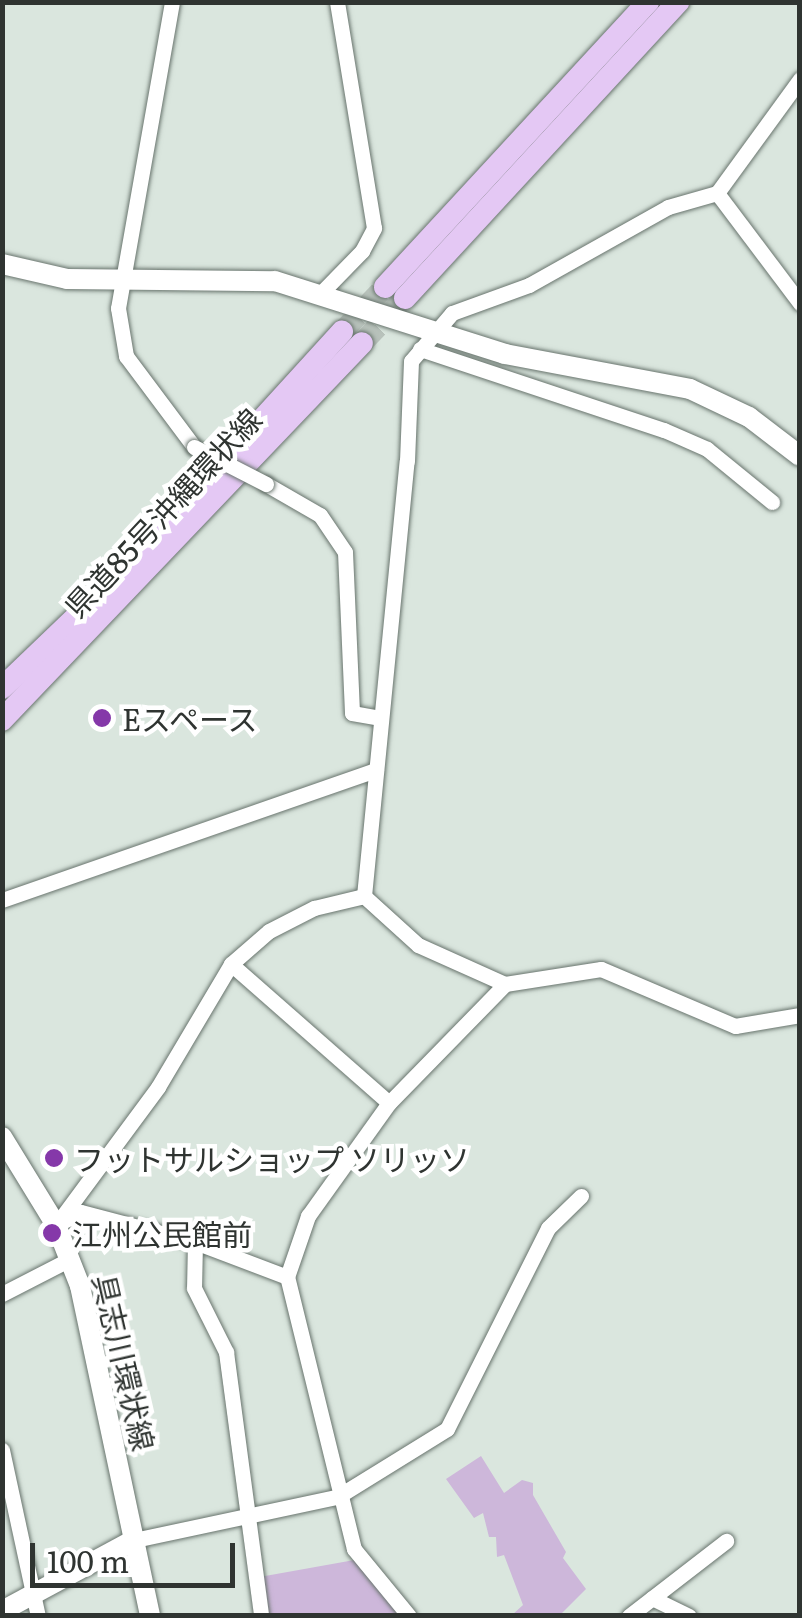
<!DOCTYPE html>
<meta charset="utf-8">
<style>
body{margin:0}
#map{position:relative;width:802px;height:1618px;overflow:hidden;background:#dae6de;font-family:Literata,"Noto Sans JP",serif}
div>[style]{position:absolute}
.green>*{inset:0;background:#cdb7da}
.primary-tunnel>*{height:22px;margin-top:-11px;transform-origin:0;background:repeating-linear-gradient(90deg,#b8c2bb 0 22px,transparent 0 33px)}
.roads{filter:drop-shadow(0 0 2px #68746d) drop-shadow(0 0 2px #68746d)}
.street>*{height:15px;margin:-7.5px;padding:0 7.5px;transform-origin:7.5px;border-radius:7.5px;background:#fff}
.secondary>*{height:20px;margin:-10px;padding:0 10px;transform-origin:10px;border-radius:10px;background:#fff}
.primary>*{height:22px;margin:-11px;padding:0 11px;transform-origin:11px;border-radius:11px;background:#e4c8f4}
.bridges{filter:drop-shadow(0 0 2px #68746d) drop-shadow(0 0 2px #68746d)}
.street-bridge>*{height:15px;margin:-7.5px;padding:0 7.5px;transform-origin:7.5px;border-radius:7.5px;background:#fff}
.dots>*{width:28px;height:28px;translate:-50% -50%;box-sizing:border-box;border:5px solid #fff;border-radius:50%}
span{translate:-50% -50%;white-space:nowrap;text-align:center;line-height:1.15;-webkit-text-stroke:9px #fff;paint-order:stroke}
.street-label{font-size:30px;color:#2f3431}
.poi-label{font-size:30px;color:#2f3431}
.left{translate:0 -50%;text-align:left}
.frame{position:absolute;inset:0;border:5px solid #2f3431;pointer-events:none}
.scale{position:absolute;left:30px;top:1543px;width:205px;height:45px;box-sizing:border-box;border:5px solid #2f3431;border-top:0;padding-left:12px;font-size:30px;line-height:35px;white-space:nowrap;color:#2f3431;-webkit-text-stroke:8px #fff;paint-order:stroke}
</style>
<div id="map">
<div class="green">
<i style="clip-path:polygon(481px 1456px,504px 1493px,522px 1480px,533px 1483px,533px 1495px,566px 1552px,563px 1558px,586px 1589px,560px 1615px,512px 1615px,523px 1605px,504px 1555px,497px 1557px,496px 1537px,489px 1537px,483px 1513px,474px 1518px,446px 1479px)"></i>
<i style="clip-path:polygon(360px 1559px,409px 1615px,261px 1615px,254px 1578px)"></i>
</div>
<div class="primary-tunnel">
<i style="left:342px;top:332px;width:62px;rotate:-46.3deg"></i>
<i style="left:362px;top:343px;width:54px;rotate:-46.5deg"></i>
</div>
<div class="roads">
<div class="street">
<i style="left:172px;top:2px;width:311px;rotate:100deg"></i>
<i style="left:118px;top:308px;width:49px;rotate:80.5deg"></i>
<i style="left:126px;top:356px;width:114px;rotate:53.2deg"></i>
<i style="left:717px;top:193px;width:138px;rotate:53deg"></i>
<i style="left:321px;top:293px;width:59px;rotate:-45.7deg"></i>
<i style="left:362px;top:251px;width:26px;rotate:-62deg"></i>
<i style="left:374px;top:228px;width:229px;rotate:-99.3deg"></i>
<i style="left:420px;top:349px;width:257px;rotate:18.4deg"></i>
<i style="left:664px;top:430px;width:47px;rotate:23.8deg"></i>
<i style="left:707px;top:449px;width:84px;rotate:39.2deg"></i>
<i style="left:266px;top:484px;width:62px;rotate:29.9deg"></i>
<i style="left:320px;top:515px;width:45px;rotate:56deg"></i>
<i style="left:345px;top:552px;width:161px;rotate:87.5deg"></i>
<i style="left:352px;top:713px;width:28px;rotate:10deg"></i>
<i style="left:2px;top:900px;width:396px;rotate:-19.2deg"></i>
<i style="left:231px;top:964px;width:210px;rotate:41.3deg"></i>
<i style="left:505px;top:984px;width:97px;rotate:-8.9deg"></i>
<i style="left:601px;top:969px;width:146px;rotate:23deg"></i>
<i style="left:735px;top:1026px;width:66px;rotate:-9.6deg"></i>
<i style="left:64px;top:1221px;width:19px;rotate:-28deg"></i>
<i style="left:81px;top:1212px;width:118px;rotate:14.7deg"></i>
<i style="left:195px;top:1242px;width:98px;rotate:20.8deg"></i>
<i style="left:56px;top:1225px;width:172px;rotate:-53.5deg"></i>
<i style="left:158px;top:1087px;width:143px;rotate:-59.3deg"></i>
<i style="left:231px;top:964px;width:50px;rotate:-41deg"></i>
<i style="left:269px;top:931px;width:51px;rotate:-27.1deg"></i>
<i style="left:314px;top:908px;width:51px;rotate:-13.5deg"></i>
<i style="left:195px;top:1242px;width:46px;rotate:91.2deg"></i>
<i style="left:194px;top:1288px;width:72px;rotate:63.4deg"></i>
<i style="left:226px;top:1352px;width:266px;rotate:82.4deg"></i>
<i style="left:2px;top:1294px;width:76px;rotate:-27.2deg"></i>
<i style="left:2px;top:1450px;width:170px;rotate:77.8deg"></i>
<i style="left:134px;top:1540px;width:208px;rotate:-12deg"></i>
<i style="left:337px;top:1497px;width:129px;rotate:-31.7deg"></i>
<i style="left:447px;top:1429px;width:225px;rotate:-63.3deg"></i>
<i style="left:548px;top:1228px;width:46px;rotate:-44.1deg"></i>
<i style="left:652px;top:1598px;width:41px;rotate:25.9deg"></i>
<i style="left:409px;top:1616px;width:87px;rotate:-129.4deg"></i>
<i style="left:354px;top:1549px;width:280px;rotate:-103.8deg"></i>
<i style="left:287px;top:1277px;width:65px;rotate:-71deg"></i>
<i style="left:308px;top:1216px;width:139px;rotate:-54.4deg"></i>
<i style="left:389px;top:1103px;width:166px;rotate:-45.7deg"></i>
<i style="left:505px;top:984px;width:95px;rotate:-155.9deg"></i>
<i style="left:418px;top:945px;width:73px;rotate:-137.8deg"></i>
<i style="left:364px;top:896px;width:437px;rotate:-84.4deg"></i>
<i style="left:407px;top:461px;width:100px;rotate:-87.7deg"></i>
<i style="left:411px;top:361px;width:63px;rotate:-49.5deg"></i>
<i style="left:452px;top:313px;width:82px;rotate:-20deg"></i>
<i style="left:529px;top:285px;width:159px;rotate:-29.3deg"></i>
<i style="left:668px;top:207px;width:51px;rotate:-15.9deg"></i>
<i style="left:717px;top:193px;width:141px;rotate:-53.9deg"></i>
<i style="left:629px;top:1616px;width:123px;rotate:-37.7deg"></i>
</div>
<div class="secondary">
<i style="left:2px;top:264px;width:67px;rotate:13deg"></i>
<i style="left:67px;top:279px;width:208px;rotate:0.6deg"></i>
<i style="left:275px;top:281px;width:241px;rotate:17.6deg"></i>
<i style="left:505px;top:354px;width:188px;rotate:10.7deg"></i>
<i style="left:690px;top:389px;width:65px;rotate:25.4deg"></i>
<i style="left:749px;top:417px;width:64px;rotate:37.4deg"></i>
<i style="left:2px;top:1137px;width:103px;rotate:58.5deg"></i>
<i style="left:56px;top:1225px;width:66px;rotate:68.5deg"></i>
<i style="left:80px;top:1286px;width:337px;rotate:78deg"></i>
<i style="left:2px;top:1611px;width:150px;rotate:-28.3deg"></i>
</div>
<div class="primary">
<i style="left:385px;top:287px;width:388px;rotate:-47.3deg"></i>
<i style="left:405px;top:298px;width:403px;rotate:-47.3deg"></i>
<i style="left:2px;top:688px;width:172px;rotate:-43.8deg"></i>
<i style="left:126px;top:569px;width:321px;rotate:-47.7deg"></i>
<i style="left:2px;top:720px;width:521px;rotate:-46.32deg"></i>
</div>
</div>
<div class="bridges">
<div class="street-bridge">
<i style="left:194px;top:447px;width:81px;rotate:27.2deg"></i>
</div>
</div>
<div class="dots">
<i style="left:102px;top:718px;background:#8538a9"></i>
<i style="left:54px;top:1158px;background:#8538a9"></i>
<i style="left:52px;top:1233px;background:#8538a9"></i>
</div>
<div class="street-label">
<span style="left:162px;top:512px;rotate:-47deg">県道85号沖縄環状線</span>
<span style="left:125px;top:1362px;rotate:77deg">具志川環状線</span>
</div>
<div class="poi-label">
<span class="left" style="left:122px;top:718px">Eスペース</span>
<span class="left" style="left:74px;top:1158px">フットサルショップ ソリッソ</span>
<span class="left" style="left:72px;top:1233px">江州公民館前</span>
</div>
<div class="frame"></div>
<div class="scale">100 m</div>
</div>
